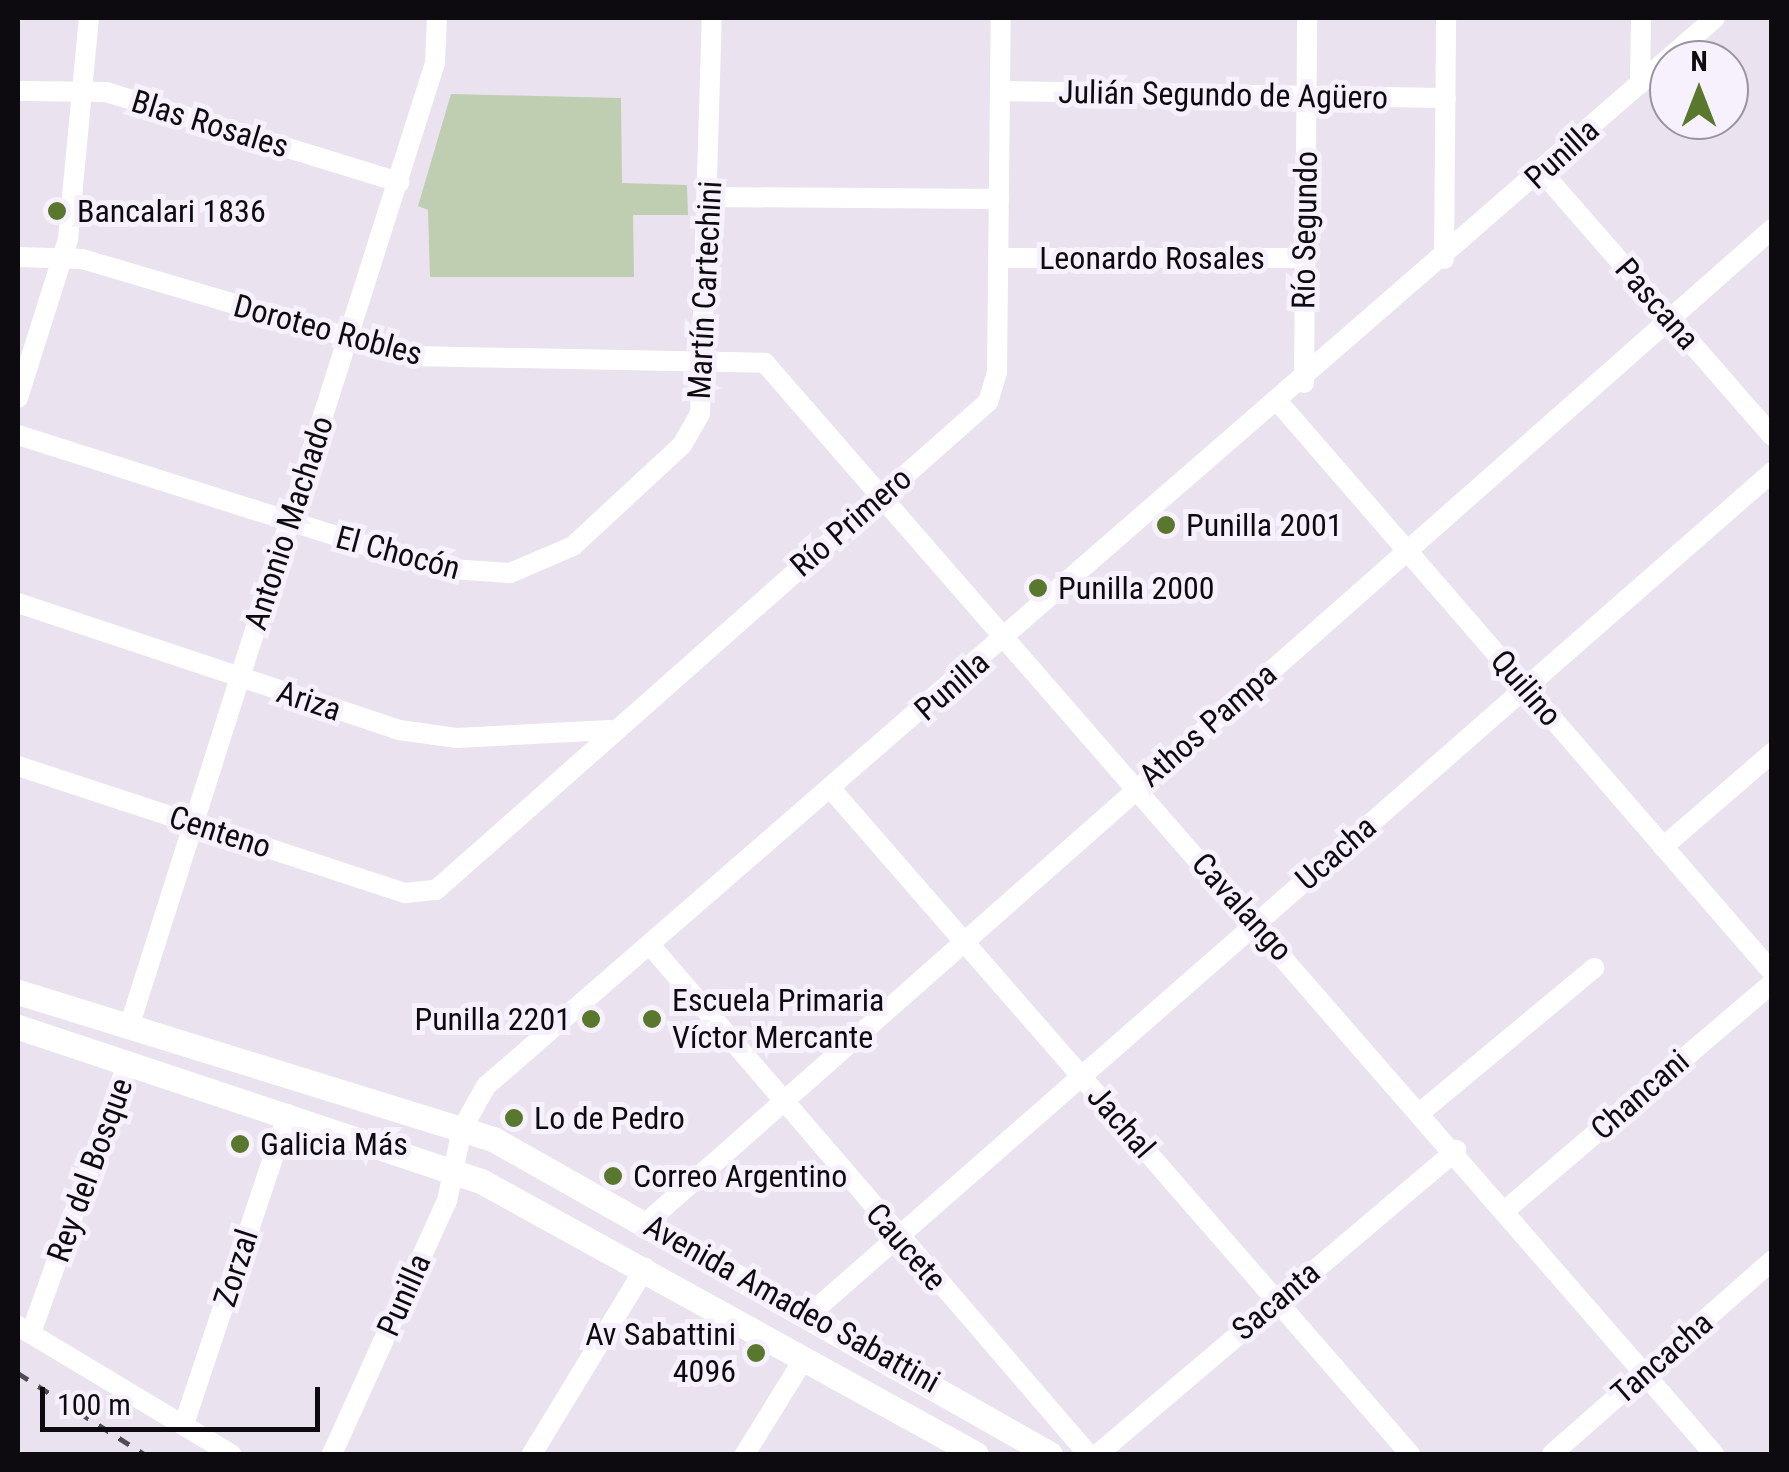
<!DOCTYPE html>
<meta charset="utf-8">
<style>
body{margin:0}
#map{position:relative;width:1789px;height:1472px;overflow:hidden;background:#eae3ef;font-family:"Roboto Condensed",sans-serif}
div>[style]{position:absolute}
.green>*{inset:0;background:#bfceb1}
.minor>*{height:20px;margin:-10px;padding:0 10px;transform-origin:10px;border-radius:10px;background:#fff}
.major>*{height:25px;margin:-12.5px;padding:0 12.5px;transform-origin:12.5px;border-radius:12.5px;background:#fff}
.rail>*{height:5px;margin-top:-2.5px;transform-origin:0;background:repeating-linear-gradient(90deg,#504c53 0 12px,transparent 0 24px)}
.dots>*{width:28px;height:28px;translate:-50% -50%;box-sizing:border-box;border:5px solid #f7f0fd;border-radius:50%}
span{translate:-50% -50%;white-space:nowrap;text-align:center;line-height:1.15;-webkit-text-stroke:10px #f7f0fd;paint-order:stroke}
.street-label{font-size:32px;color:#0d0b0f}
.poi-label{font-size:32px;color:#0d0b0f}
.left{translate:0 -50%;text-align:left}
.right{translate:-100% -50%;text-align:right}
.frame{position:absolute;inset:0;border:20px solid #0d0b0f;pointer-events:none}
.north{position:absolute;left:1649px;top:40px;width:100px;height:100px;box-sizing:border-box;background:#f7f0fd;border:2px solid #99949e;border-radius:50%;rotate:0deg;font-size:28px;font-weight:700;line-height:40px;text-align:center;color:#0d0b0f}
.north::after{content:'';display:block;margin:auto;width:35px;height:45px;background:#59782e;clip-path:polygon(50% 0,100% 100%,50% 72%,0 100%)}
.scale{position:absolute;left:40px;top:1387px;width:280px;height:45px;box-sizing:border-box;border:5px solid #0d0b0f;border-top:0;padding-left:12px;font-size:30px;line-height:35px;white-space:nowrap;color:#0d0b0f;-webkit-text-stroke:8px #f7f0fd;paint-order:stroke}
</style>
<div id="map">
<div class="green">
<i style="clip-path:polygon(451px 94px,621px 98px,622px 183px,687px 185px,688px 215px,633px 215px,634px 277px,430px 277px,428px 210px,418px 206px)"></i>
</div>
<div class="minor">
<i style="left:1640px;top:84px;width:66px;rotate:-89.1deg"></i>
<i style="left:18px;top:91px;width:88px;rotate:0.7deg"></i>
<i style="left:106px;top:92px;width:307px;rotate:17.1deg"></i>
<i style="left:1000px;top:91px;width:446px;rotate:0.9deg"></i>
<i style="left:1542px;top:172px;width:350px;rotate:48.9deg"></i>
<i style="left:710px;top:197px;width:289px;rotate:0.4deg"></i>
<i style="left:18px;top:257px;width:64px;rotate:1.8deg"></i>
<i style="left:82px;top:259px;width:343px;rotate:16.4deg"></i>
<i style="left:411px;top:356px;width:354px;rotate:1.1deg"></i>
<i style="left:765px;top:363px;width:1446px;rotate:48.98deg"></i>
<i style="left:1000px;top:258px;width:305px"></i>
<i style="left:1444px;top:259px;width:241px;rotate:-89.5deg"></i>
<i style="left:1304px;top:383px;width:365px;rotate:-89.5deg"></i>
<i style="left:18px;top:398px;width:167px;rotate:-72.5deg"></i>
<i style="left:68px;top:239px;width:222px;rotate:-84.6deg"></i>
<i style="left:1280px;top:404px;width:751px;rotate:49.1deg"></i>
<i style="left:18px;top:435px;width:440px;rotate:17.6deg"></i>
<i style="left:437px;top:568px;width:73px;rotate:3.9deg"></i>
<i style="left:510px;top:573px;width:69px;rotate:-23.2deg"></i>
<i style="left:573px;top:546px;width:149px;rotate:-42.8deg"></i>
<i style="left:682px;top:445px;width:36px;rotate:-60deg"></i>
<i style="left:700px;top:414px;width:396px;rotate:-88.3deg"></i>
<i style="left:18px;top:603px;width:402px;rotate:18.4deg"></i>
<i style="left:399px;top:730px;width:59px;rotate:7.9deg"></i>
<i style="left:457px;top:738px;width:153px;rotate:-3deg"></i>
<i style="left:18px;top:766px;width:407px;rotate:18.2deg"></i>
<i style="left:405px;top:893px;width:31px;rotate:-6deg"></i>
<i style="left:436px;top:890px;width:737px;rotate:-41.48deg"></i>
<i style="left:988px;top:402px;width:31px;rotate:-73deg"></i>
<i style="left:997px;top:372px;width:354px;rotate:-89.4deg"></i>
<i style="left:832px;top:790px;width:880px;rotate:48.96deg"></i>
<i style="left:1663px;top:847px;width:144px;rotate:-40.8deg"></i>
<i style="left:650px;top:945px;width:672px;rotate:49.29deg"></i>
<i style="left:129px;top:1027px;width:1011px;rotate:-72.39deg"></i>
<i style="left:435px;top:63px;width:45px;rotate:-87.5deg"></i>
<i style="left:1422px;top:1111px;width:224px;rotate:-39.7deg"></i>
<i style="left:1508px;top:1208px;width:347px;rotate:-40.4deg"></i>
<i style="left:646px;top:1223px;width:1502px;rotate:-41.44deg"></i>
<i style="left:810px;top:1314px;width:1278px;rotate:-41.19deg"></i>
<i style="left:18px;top:1326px;width:249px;rotate:31deg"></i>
<i style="left:31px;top:1333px;width:288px;rotate:-70.3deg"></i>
<i style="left:185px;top:1421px;width:324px;rotate:-71.5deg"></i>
<i style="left:332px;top:1454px;width:278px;rotate:-65.6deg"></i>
<i style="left:447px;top:1201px;width:74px;rotate:-78.2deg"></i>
<i style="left:462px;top:1129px;width:49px;rotate:-60.8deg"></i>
<i style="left:486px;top:1086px;width:1628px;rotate:-40.99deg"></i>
<i style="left:532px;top:1454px;width:218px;rotate:-58.7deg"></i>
<i style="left:745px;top:1454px;width:112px;rotate:-58.2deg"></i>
<i style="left:1098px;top:1454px;width:470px;rotate:-40.3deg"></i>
<i style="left:1552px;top:1454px;width:293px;rotate:-41.3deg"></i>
</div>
<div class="major">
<i style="left:18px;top:992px;width:497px;rotate:17.2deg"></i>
<i style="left:493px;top:1139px;width:640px;rotate:29.49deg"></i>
<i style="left:18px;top:1027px;width:488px;rotate:18.4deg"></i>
<i style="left:481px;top:1181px;width:565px;rotate:28.88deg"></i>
</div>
<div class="rail">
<i style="left:18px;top:1373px;width:150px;rotate:32.7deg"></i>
</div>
<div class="dots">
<i style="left:57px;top:211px;background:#59782e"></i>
<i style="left:1166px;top:525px;background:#59782e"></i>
<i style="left:1038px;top:588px;background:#59782e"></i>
<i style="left:591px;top:1019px;background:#59782e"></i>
<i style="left:652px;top:1019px;background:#59782e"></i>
<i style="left:514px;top:1118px;background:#59782e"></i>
<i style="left:240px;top:1144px;background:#59782e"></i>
<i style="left:613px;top:1176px;background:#59782e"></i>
<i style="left:756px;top:1353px;background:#59782e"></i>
</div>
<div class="street-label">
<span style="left:1223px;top:95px;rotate:1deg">Julián Segundo de Agüero</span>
<span style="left:210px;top:124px;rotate:17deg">Blas Rosales</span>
<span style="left:1562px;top:154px;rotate:-42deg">Punilla</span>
<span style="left:1305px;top:230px;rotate:-89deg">Río Segundo</span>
<span style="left:1152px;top:258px">Leonardo Rosales</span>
<span style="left:705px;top:290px;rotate:-87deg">Martín Cartechini</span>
<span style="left:1657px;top:304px;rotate:49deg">Pascana</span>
<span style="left:328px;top:330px;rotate:15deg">Doroteo Robles</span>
<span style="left:851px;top:522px;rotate:-41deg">Río Primero</span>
<span style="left:289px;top:523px;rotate:-72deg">Antonio Machado</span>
<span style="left:398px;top:553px;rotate:15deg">El Chocón</span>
<span style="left:952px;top:686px;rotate:-41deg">Punilla</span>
<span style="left:1526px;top:688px;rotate:49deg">Quilino</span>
<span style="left:309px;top:701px;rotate:18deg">Ariza</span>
<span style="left:1208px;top:725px;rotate:-41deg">Athos Pampa</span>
<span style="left:220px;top:832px;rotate:18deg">Centeno</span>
<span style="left:1336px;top:853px;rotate:-41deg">Ucacha</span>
<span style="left:1242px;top:907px;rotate:48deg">Cavalango</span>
<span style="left:1640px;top:1095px;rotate:-41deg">Chancani</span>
<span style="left:1121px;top:1122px;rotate:49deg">Jachal</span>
<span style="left:90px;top:1170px;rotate:-70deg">Rey del Bosque</span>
<span style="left:906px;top:1247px;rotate:49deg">Caucete</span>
<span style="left:236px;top:1268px;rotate:-72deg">Zorzal</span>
<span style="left:404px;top:1295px;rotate:-66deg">Punilla</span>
<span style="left:1276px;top:1301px;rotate:-40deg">Sacanta</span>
<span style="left:792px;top:1304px;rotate:29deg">Avenida Amadeo Sabattini</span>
<span style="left:1662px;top:1358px;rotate:-41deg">Tancacha</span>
</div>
<div class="poi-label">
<span class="left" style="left:77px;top:211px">Bancalari 1836</span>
<span class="left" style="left:1186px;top:525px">Punilla 2001</span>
<span class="left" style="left:1058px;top:588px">Punilla 2000</span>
<span class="left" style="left:672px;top:1019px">Escuela Primaria<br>Víctor Mercante</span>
<span class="right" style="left:571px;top:1019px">Punilla 2201</span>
<span class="left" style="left:534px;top:1118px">Lo de Pedro</span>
<span class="left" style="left:260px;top:1144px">Galicia Más</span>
<span class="left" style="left:633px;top:1176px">Correo Argentino</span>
<span class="right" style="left:736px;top:1353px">Av Sabattini<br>4096</span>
</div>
<div class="frame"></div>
<div class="north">N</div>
<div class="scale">100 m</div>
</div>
